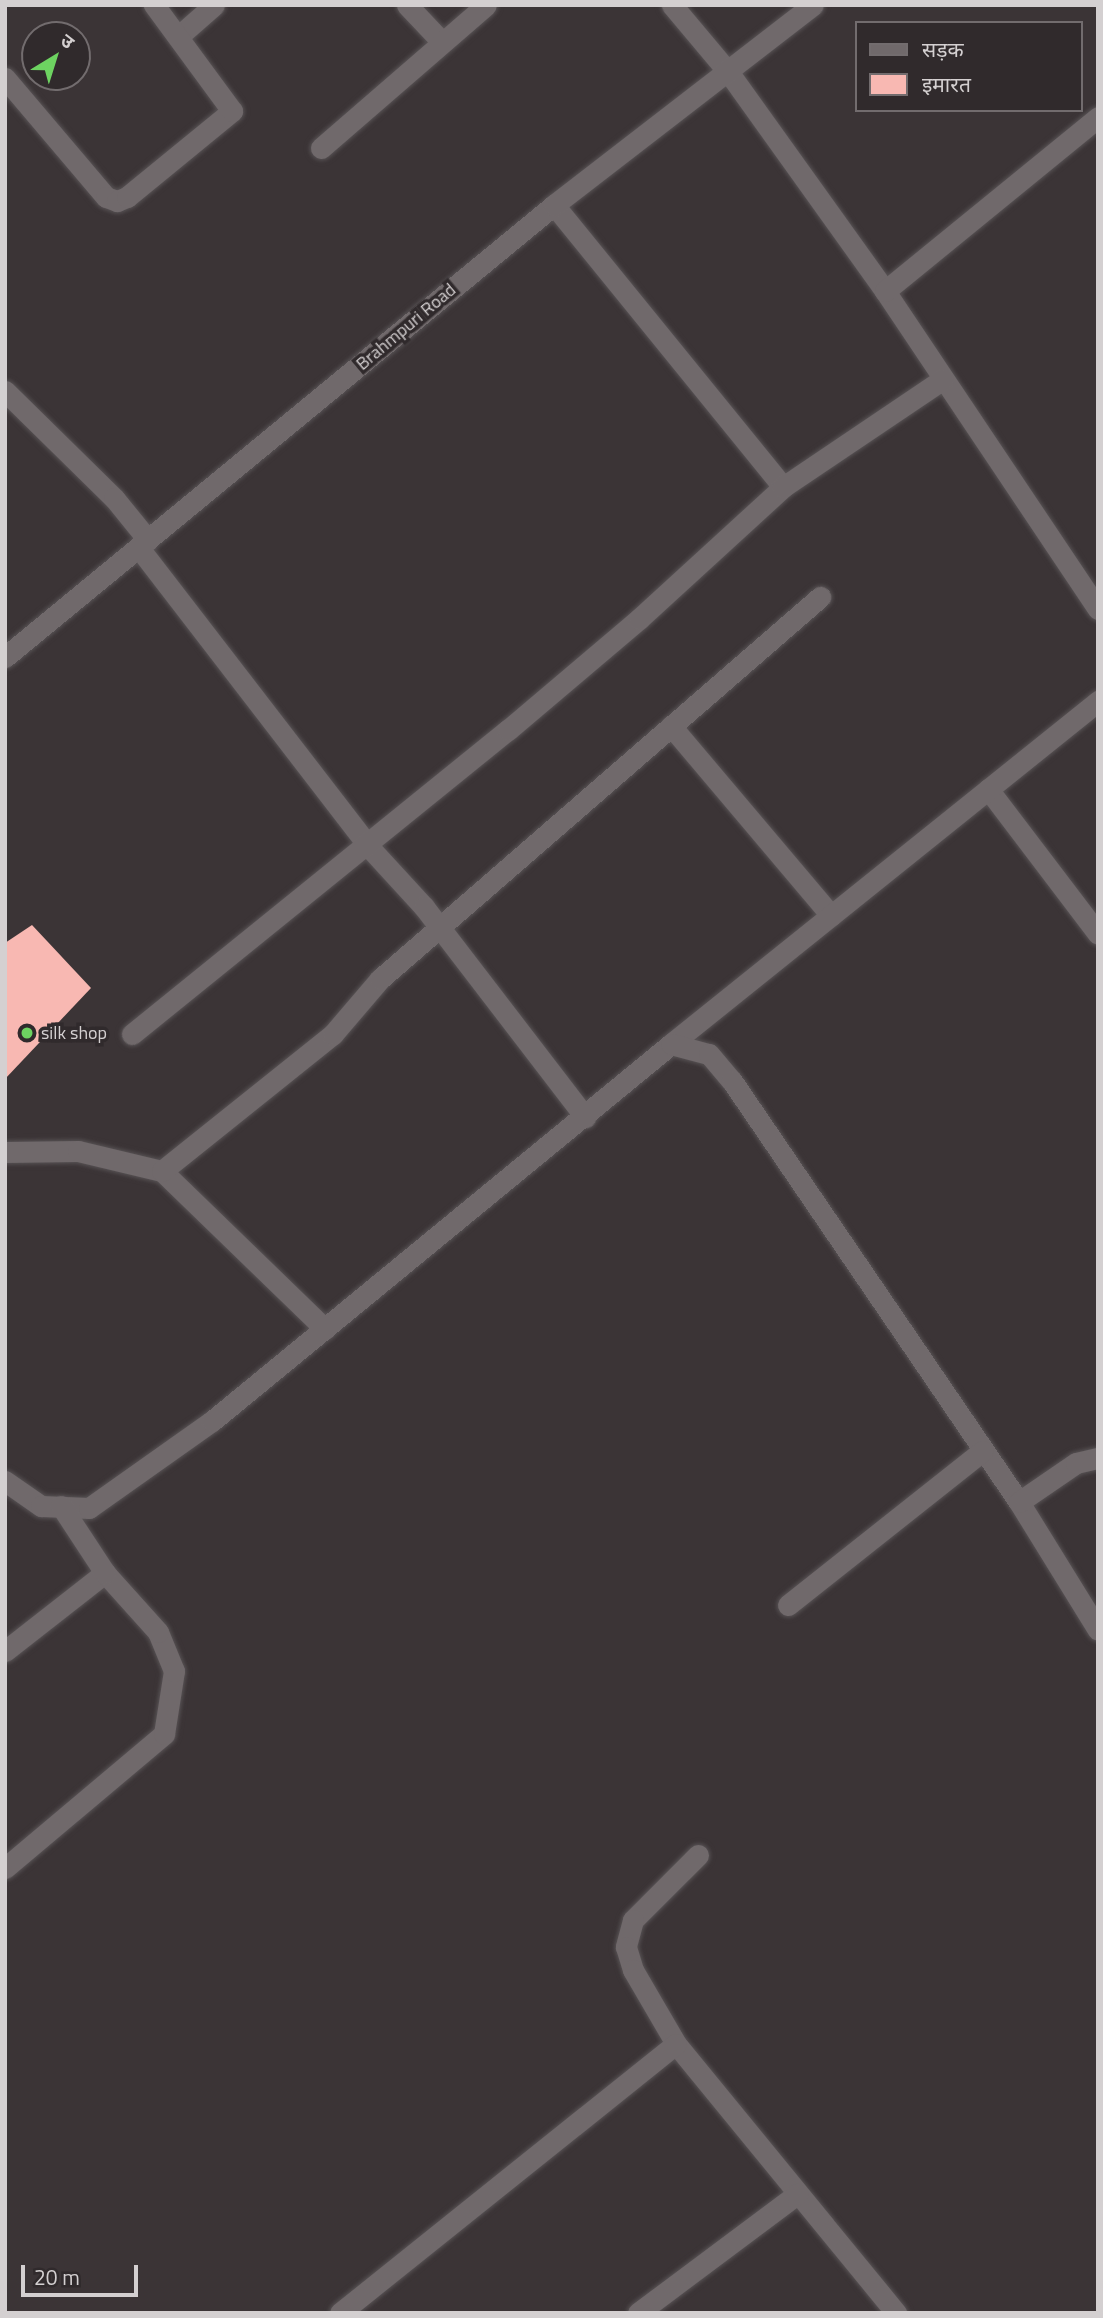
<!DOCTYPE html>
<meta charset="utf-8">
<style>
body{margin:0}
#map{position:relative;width:1103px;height:2318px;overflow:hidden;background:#3b3436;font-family:"Titillium Web","Noto Sans Devanagari",sans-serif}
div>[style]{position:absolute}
.building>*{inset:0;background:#f8b8b2}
.roads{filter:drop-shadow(0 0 2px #575254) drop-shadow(0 0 2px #575254)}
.minor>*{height:21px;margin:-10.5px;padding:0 10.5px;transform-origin:10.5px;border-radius:10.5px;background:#70696b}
.dots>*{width:19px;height:19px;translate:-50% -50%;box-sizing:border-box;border:4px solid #302a2c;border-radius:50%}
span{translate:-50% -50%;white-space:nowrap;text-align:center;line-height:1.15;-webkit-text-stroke:7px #302a2c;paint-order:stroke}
.street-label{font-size:18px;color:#d4d0d1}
.poi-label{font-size:18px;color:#d4d0d1}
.left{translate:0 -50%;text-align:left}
.frame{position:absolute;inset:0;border:7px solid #d4d0d1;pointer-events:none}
.legend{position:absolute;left:855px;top:21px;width:228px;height:91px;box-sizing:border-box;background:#302a2c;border:2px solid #726c6e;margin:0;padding:9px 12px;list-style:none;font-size:21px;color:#d4d0d1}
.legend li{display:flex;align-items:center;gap:14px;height:35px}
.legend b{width:35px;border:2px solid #726c6e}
.north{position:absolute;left:21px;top:21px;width:70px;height:70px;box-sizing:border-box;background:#302a2c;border:2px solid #726c6e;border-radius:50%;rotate:38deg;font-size:19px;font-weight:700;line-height:28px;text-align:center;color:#d4d0d1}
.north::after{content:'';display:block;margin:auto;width:24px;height:32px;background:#6dd361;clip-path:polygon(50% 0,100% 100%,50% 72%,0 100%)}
.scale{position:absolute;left:21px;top:2265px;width:117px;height:32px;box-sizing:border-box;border:4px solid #d4d0d1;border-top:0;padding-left:9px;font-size:21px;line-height:24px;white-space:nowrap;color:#d4d0d1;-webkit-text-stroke:5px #302a2c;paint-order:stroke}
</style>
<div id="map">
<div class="building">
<i style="clip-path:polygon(32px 925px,91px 988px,5px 1079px,5px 943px)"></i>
</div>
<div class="roads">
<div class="minor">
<i style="left:407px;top:5px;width:51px;rotate:46.6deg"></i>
<i style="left:672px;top:5px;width:89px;rotate:50deg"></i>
<i style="left:729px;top:73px;width:268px;rotate:54.4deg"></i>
<i style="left:885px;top:291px;width:383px;rotate:56.2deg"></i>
<i style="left:180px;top:35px;width:45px;rotate:-41.4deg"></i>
<i style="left:5px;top:78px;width:156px;rotate:49.7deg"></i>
<i style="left:106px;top:197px;width:12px;rotate:20deg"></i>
<i style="left:117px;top:201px;width:11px;rotate:-22deg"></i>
<i style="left:127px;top:197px;width:136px;rotate:-39.3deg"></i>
<i style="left:232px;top:111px;width:132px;rotate:-126.3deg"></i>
<i style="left:321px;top:148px;width:218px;rotate:-40.9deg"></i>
<i style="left:554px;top:205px;width:363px;rotate:50.9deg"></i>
<i style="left:885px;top:291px;width:275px;rotate:-39.2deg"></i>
<i style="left:5px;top:391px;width:153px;rotate:44.5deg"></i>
<i style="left:114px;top:498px;width:54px;rotate:51deg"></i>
<i style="left:139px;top:548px;width:377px;rotate:52.4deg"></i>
<i style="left:369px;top:847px;width:81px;rotate:47.5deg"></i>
<i style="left:424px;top:907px;width:265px;rotate:52.5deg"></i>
<i style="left:5px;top:657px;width:711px;rotate:-39.47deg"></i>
<i style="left:554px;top:205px;width:327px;rotate:-37.7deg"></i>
<i style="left:671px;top:726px;width:248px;rotate:49.8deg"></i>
<i style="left:988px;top:789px;width:182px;rotate:52.8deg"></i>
<i style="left:132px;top:1034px;width:484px;rotate:-39deg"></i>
<i style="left:508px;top:730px;width:172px;rotate:-40.3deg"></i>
<i style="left:639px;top:619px;width:195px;rotate:-42.5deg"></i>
<i style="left:783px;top:487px;width:193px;rotate:-34deg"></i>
<i style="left:671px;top:1044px;width:548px;rotate:-38.77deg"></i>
<i style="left:5px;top:1152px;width:73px;rotate:-0.8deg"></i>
<i style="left:78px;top:1151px;width:86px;rotate:13.4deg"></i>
<i style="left:162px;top:1171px;width:227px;rotate:44.1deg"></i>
<i style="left:162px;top:1171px;width:219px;rotate:-38.7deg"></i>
<i style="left:333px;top:1034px;width:72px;rotate:-49.5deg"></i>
<i style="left:380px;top:979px;width:583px;rotate:-40.96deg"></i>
<i style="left:5px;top:1481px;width:44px;rotate:34.8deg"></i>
<i style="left:41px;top:1506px;width:48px;rotate:2.4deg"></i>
<i style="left:89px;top:1508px;width:151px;rotate:-35.3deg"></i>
<i style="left:212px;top:1421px;width:594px;rotate:-39.4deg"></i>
<i style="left:671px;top:1044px;width:39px;rotate:15deg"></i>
<i style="left:709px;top:1054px;width:35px;rotate:50deg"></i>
<i style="left:732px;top:1081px;width:510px;rotate:55.72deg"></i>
<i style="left:1019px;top:1502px;width:150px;rotate:58.3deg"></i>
<i style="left:1019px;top:1502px;width:69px;rotate:-34.4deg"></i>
<i style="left:1076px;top:1463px;width:23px;rotate:-13deg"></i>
<i style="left:788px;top:1605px;width:248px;rotate:-38.4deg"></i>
<i style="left:5px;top:1651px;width:127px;rotate:-38deg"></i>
<i style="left:698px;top:1855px;width:92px;rotate:135deg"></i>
<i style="left:633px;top:1920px;width:28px;rotate:105deg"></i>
<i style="left:626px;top:1947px;width:24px;rotate:73deg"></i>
<i style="left:633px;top:1970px;width:86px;rotate:59.8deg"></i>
<i style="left:676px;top:2044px;width:348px;rotate:50.7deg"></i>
<i style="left:5px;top:1868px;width:208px;rotate:-40.1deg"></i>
<i style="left:164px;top:1734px;width:64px;rotate:-81deg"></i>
<i style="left:174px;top:1671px;width:42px;rotate:-112.3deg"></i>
<i style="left:158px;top:1632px;width:79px;rotate:-131.9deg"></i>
<i style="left:105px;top:1573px;width:80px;rotate:-123.3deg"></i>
<i style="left:340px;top:2313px;width:430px;rotate:-38.7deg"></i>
<i style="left:638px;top:2313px;width:199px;rotate:-36.8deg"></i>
</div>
</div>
<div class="dots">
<i style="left:27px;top:1033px;background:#6dd361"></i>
</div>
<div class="street-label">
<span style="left:406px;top:327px;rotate:-40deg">Brahmpuri Road</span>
</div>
<div class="poi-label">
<span class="left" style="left:41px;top:1033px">silk shop</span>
</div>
<div class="frame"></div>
<ul class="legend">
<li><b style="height:9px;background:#70696b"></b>सड़क</li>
<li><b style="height:19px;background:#f8b8b2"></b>इमारत</li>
</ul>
<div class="north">उ</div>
<div class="scale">20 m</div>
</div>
